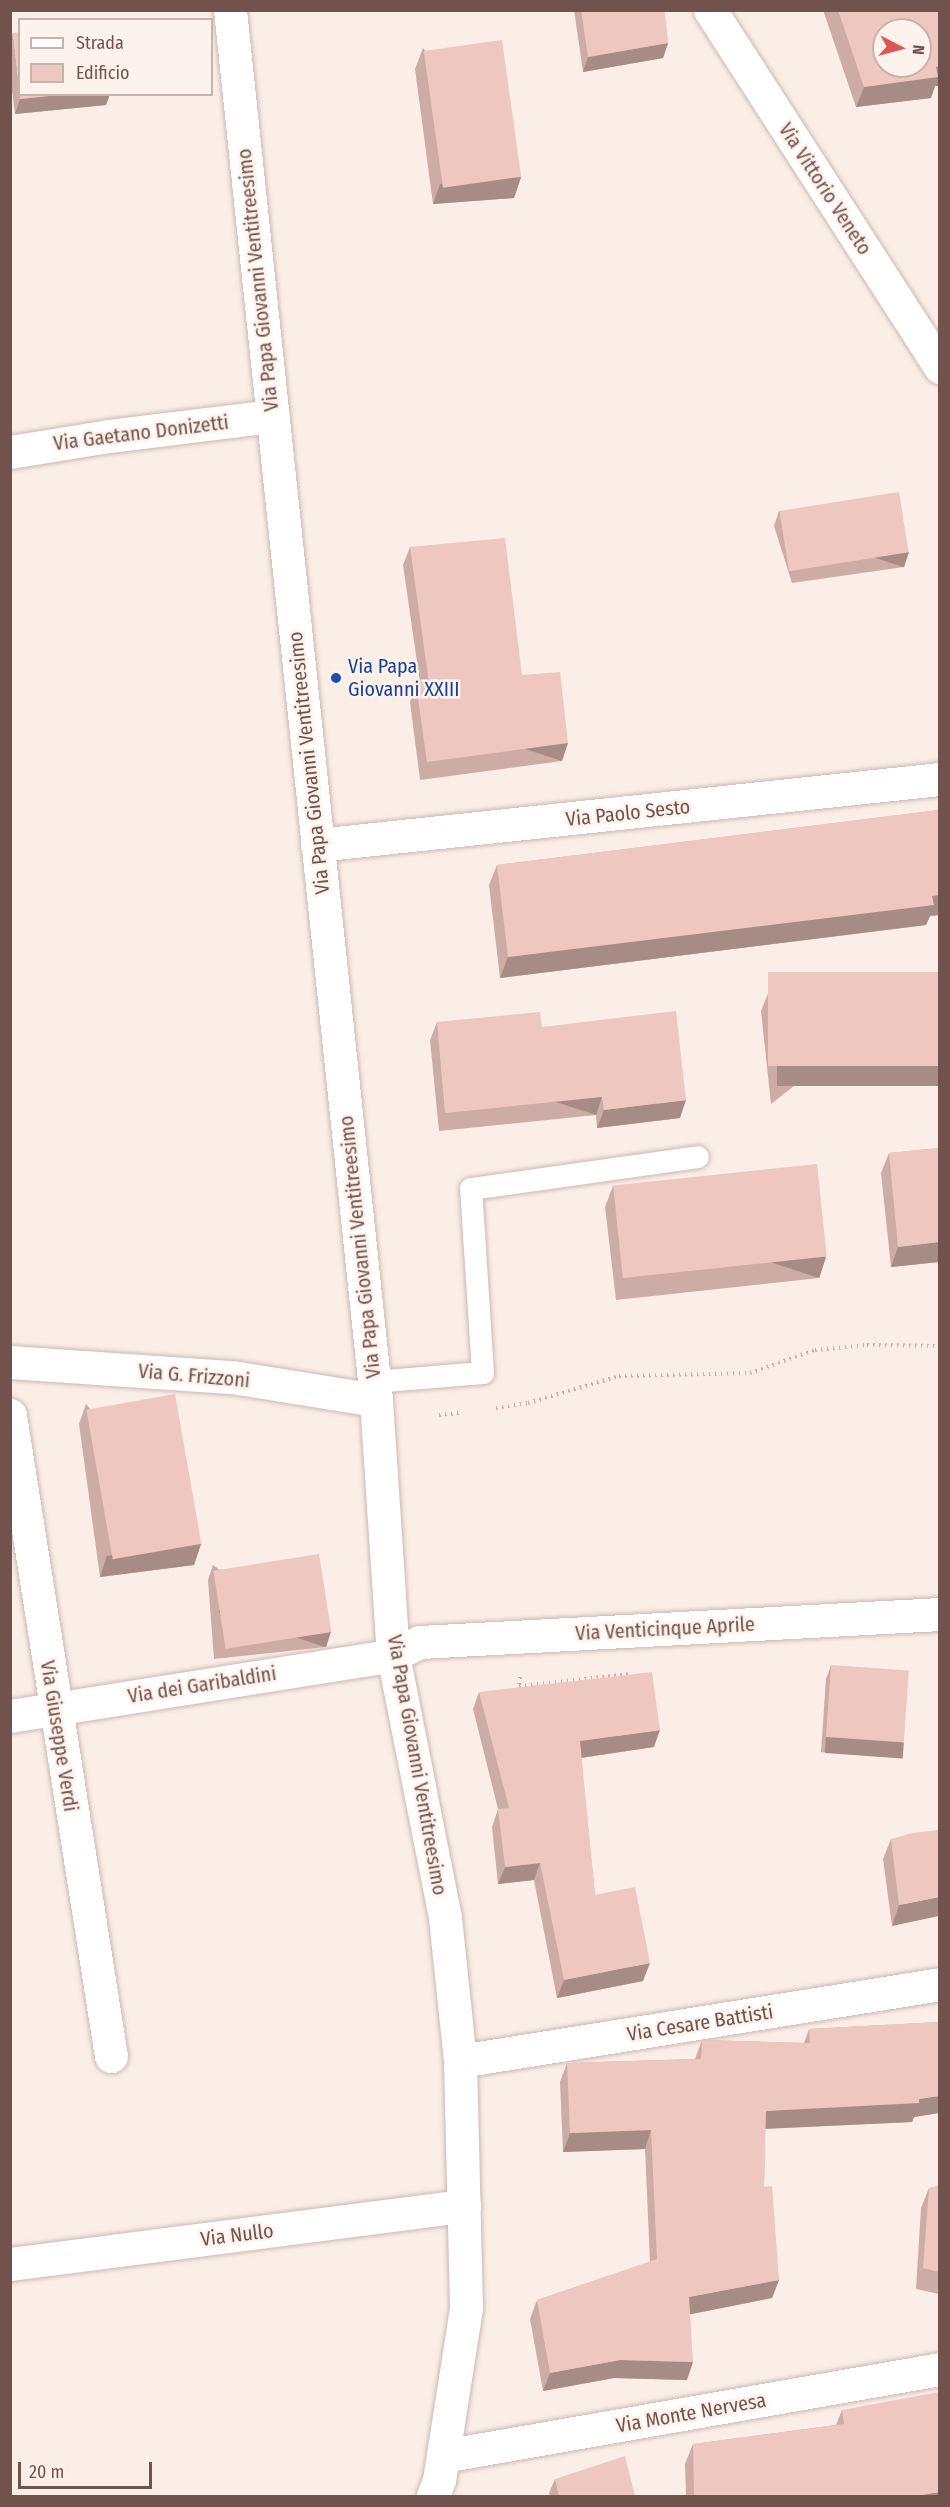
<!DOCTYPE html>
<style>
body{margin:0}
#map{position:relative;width:950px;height:2507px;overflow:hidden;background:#faeee6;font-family:"Fira Sans Condensed",sans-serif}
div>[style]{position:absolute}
.path>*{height:4px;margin-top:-2px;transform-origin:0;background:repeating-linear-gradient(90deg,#d2aba3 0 1.5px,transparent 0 6px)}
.roads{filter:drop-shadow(0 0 2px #cdb7b0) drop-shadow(0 0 2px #cdb7b0)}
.lane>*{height:22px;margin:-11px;padding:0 11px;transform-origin:11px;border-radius:11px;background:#fff}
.street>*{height:33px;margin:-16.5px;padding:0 16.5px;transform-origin:16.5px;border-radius:16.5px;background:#fff}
.secondary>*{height:33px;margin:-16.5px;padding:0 16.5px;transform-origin:16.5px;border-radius:16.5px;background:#fff}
.wall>*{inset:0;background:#cdaca5}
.shaded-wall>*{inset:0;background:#a78c86;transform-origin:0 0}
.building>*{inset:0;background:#eec8c0;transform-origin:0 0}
.dots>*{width:16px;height:16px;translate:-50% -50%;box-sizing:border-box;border:3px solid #fef3ec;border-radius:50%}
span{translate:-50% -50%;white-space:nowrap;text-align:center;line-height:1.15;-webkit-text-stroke:5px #fef3ec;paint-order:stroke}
.street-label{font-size:20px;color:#72524d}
.transit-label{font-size:20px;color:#164399}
.left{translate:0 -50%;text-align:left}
.frame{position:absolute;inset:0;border:12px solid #72524d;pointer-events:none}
.legend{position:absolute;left:18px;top:18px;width:195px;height:78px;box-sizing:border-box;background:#fef3ec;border:2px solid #c6b3ac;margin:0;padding:8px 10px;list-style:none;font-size:18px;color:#72524d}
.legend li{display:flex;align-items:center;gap:12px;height:30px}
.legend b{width:30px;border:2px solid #c6b3ac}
.north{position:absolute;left:872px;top:18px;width:60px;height:60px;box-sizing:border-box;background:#fef3ec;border:2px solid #c6b3ac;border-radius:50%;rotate:96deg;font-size:16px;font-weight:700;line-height:24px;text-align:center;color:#72524d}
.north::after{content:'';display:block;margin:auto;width:21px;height:27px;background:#db5655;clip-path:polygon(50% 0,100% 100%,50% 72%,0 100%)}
.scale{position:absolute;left:18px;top:2462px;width:134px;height:27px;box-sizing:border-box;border:3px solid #72524d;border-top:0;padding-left:8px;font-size:18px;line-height:21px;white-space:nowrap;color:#72524d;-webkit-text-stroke:4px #fef3ec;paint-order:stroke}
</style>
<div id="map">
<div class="path">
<i style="left:496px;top:1408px;width:32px;rotate:-9deg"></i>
<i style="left:528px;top:1403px;width:95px;rotate:-16.5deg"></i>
<i style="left:619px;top:1376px;width:131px;rotate:-1.3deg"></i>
<i style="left:750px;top:1373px;width:69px;rotate:-19.5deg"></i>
<i style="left:815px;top:1350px;width:52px;rotate:-5.5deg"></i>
<i style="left:867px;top:1345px;width:73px;rotate:0.8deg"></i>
<i style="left:439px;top:1415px;width:20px;rotate:-6deg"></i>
<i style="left:520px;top:1677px;width:9px;rotate:96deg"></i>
<i style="left:519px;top:1686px;width:113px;rotate:-6.1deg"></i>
</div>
<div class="roads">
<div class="lane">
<i style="left:374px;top:1382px;width:109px;rotate:-4.7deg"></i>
<i style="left:483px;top:1373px;width:184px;rotate:-93.7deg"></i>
<i style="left:471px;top:1189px;width:229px;rotate:-8deg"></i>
</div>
<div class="street">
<i style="left:710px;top:10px;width:425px;rotate:57.2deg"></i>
<i style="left:10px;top:452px;width:100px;rotate:-9.2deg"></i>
<i style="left:109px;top:436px;width:165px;rotate:-7deg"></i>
<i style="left:317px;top:845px;width:626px;rotate:-6.05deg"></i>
<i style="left:10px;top:1362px;width:223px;rotate:3.9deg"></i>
<i style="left:232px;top:1377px;width:146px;rotate:9.1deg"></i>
<i style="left:10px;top:1415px;width:649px;rotate:81.05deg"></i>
<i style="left:10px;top:1716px;width:388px;rotate:-9deg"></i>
<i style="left:393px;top:1655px;width:30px;rotate:-26deg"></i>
<i style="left:420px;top:1642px;width:521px;rotate:-3.08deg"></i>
<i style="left:460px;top:2061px;width:486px;rotate:-9.1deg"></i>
<i style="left:10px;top:2264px;width:458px;rotate:-7.3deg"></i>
<i style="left:443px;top:2456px;width:505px;rotate:-9.93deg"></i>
</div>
<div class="secondary">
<i style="left:230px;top:10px;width:1398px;rotate:84deg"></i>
<i style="left:376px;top:1400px;width:256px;rotate:86.2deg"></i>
<i style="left:393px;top:1655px;width:268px;rotate:78.8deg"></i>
<i style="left:445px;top:1918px;width:144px;rotate:84deg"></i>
<i style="left:460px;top:2061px;width:247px;rotate:88.6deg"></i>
<i style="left:466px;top:2308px;width:174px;rotate:98.9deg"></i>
<i style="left:439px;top:2480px;width:17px;rotate:111deg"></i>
</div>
</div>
<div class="wall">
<i style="clip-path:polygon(574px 10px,664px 10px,668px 43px,663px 58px,583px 72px)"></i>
<i style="clip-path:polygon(823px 10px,939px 10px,939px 86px,935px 86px,931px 98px,856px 107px)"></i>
<i style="clip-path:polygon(13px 33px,20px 94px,110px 94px,106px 105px,15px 114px,10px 75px,10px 39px)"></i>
<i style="clip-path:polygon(423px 48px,521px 177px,514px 198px,433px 204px,415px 69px)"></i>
<i style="clip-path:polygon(779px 511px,904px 567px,792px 583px,774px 526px)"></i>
<i style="clip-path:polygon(410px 547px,522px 675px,562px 761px,420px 780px,410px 702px,416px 684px,420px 683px,403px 565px)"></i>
<i style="clip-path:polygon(939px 810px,939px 915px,930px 916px,926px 925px,500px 978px,489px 885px,497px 865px)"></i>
<i style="clip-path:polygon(939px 972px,771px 1104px,761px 1011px,769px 991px)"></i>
<i style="clip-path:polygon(437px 1022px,542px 1027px,680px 1118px,597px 1128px,596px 1115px,439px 1131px,430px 1040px)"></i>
<i style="clip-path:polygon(939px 1148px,939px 1262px,891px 1267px,881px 1173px,889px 1153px)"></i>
<i style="clip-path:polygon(613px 1186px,826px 1257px,819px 1278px,616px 1300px,605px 1207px)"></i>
<i style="clip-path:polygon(86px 1404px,201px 1544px,194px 1565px,100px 1577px,79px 1424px)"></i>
<i style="clip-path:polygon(213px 1565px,326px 1647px,214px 1659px,208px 1580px)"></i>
<i style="clip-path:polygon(831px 1665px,904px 1743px,898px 1758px,821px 1752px,826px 1679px)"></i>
<i style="clip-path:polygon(479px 1692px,654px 1747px,581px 1758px,595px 1895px,643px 1981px,557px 1998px,534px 1880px,498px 1884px,492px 1827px,498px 1809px,473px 1709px)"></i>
<i style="clip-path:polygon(939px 1830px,892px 1926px,883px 1859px,891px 1839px)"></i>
<i style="clip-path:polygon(939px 2022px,939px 2113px,914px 2117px,912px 2122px,765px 2129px,764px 2187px,779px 2280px,772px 2298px,690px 2314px,687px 2380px,614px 2378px,543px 2391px,530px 2319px,537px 2300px,650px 2262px,645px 2149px,563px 2152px,560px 2082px,567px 2063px,695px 2059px,702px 2040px,804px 2043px,809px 2029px)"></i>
<i style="clip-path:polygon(939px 2186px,939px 2294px,916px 2289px,921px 2208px,929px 2188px)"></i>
<i style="clip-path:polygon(842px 2410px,939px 2496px,686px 2496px,685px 2464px,693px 2444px,836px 2425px)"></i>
<i style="clip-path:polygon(555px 2479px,635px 2496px,550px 2496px,549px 2493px)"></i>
</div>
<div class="shaded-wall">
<i style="clip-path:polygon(668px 43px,663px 58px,583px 72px,588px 57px)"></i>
<i style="clip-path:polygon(939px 66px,939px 86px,935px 86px,931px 98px,856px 107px,864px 87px)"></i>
<i style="clip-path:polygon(68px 94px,110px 94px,106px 105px,15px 114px,20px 99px)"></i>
<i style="clip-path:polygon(521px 177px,514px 198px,433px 204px,440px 184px)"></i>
<i style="left:909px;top:552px;width:16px;height:113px;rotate:108deg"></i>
<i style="left:568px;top:743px;width:19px;height:142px;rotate:108deg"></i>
<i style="clip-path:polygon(939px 895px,939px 915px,930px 916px,926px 925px,500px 978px,508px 957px)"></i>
<i style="left:939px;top:1066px;width:20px;height:162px;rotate:90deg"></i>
<i style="left:602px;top:1097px;width:19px;height:158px;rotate:108deg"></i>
<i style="clip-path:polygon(686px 1100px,680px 1118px,597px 1128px,604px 1110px)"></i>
<i style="clip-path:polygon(939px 1242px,939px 1262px,891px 1267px,898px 1247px)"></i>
<i style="left:826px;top:1257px;width:22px;height:204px;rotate:108deg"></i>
<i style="clip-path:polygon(201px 1544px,194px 1565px,100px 1577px,107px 1556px)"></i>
<i style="left:331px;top:1632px;width:16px;height:113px;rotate:108deg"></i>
<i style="clip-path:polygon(660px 1730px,654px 1747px,573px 1759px,580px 1741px)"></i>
<i style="left:826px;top:1737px;width:78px;height:16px;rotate:4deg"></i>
<i style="clip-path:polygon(540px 1863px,534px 1880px,498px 1884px,505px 1867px)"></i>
<i style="clip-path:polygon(939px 1897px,939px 1916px,892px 1926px,899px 1905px)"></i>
<i style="clip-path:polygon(650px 1963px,643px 1981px,557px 1998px,564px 1980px)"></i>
<i style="clip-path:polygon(939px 2096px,939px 2113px,914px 2117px,912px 2122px,759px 2129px,766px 2111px,919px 2099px)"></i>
<i style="clip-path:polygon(651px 2130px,645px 2149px,563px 2152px,570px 2133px)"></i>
<i style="clip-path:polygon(779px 2280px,772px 2298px,682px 2316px,689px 2297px)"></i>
<i style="clip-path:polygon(620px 2360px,693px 2362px,687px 2380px,614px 2378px,543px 2391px,550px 2373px)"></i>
<i style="clip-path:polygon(939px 2492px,939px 2496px,916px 2496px)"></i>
</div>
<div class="building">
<i style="clip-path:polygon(581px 10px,664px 10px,668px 43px,588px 57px)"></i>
<i style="clip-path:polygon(evenodd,838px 10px,939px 10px,939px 66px,936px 67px,938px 77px,864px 87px,838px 10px,884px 30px,920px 30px,920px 66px,884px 66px,884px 30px)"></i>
<i style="clip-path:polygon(20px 32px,20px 94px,13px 33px)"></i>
<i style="left:502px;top:40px;width:138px;height:79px;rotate:82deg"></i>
<i style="clip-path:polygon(20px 94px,68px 94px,20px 99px)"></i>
<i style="left:899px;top:492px;width:61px;height:121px;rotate:81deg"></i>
<i style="clip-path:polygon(505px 538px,522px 675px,560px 672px,568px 743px,427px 762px,416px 684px,429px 683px,410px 547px)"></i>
<i style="clip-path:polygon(939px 810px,939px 895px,932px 896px,934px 905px,508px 957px,497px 865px)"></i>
<i style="left:939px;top:972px;width:94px;height:171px;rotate:90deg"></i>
<i style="clip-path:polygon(676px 1011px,686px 1100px,604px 1110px,602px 1097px,445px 1113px,437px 1022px,540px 1012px,542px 1027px)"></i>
<i style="clip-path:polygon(939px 1148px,939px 1242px,898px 1247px,889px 1153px)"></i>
<i style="left:817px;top:1164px;width:93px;height:205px;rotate:84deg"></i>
<i style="left:175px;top:1394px;width:152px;height:90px;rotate:80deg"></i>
<i style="left:319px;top:1554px;width:79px;height:107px;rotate:81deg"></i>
<i style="left:831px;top:1665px;width:78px;height:72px;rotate:4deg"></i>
<i style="clip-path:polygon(652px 1672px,660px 1730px,580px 1741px,595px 1895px,635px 1887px,650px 1963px,564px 1980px,540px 1863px,505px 1867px,498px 1809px,509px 1808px,479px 1692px)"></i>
<i style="clip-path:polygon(939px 1830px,939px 1897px,899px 1905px,891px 1839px,912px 1833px)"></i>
<i style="clip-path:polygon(939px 2022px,939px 2096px,919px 2099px,919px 2103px,766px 2111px,764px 2187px,772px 2186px,779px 2280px,689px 2297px,693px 2362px,620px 2360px,550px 2373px,537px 2300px,657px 2259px,651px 2130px,570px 2133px,567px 2063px,701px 2059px,702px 2040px,810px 2043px,809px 2029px)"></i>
<i style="clip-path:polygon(939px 2186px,939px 2272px,923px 2268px,929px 2188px)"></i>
<i style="clip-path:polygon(939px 2392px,939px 2492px,916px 2496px,694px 2496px,693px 2444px,844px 2424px,842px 2410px)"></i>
<i style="clip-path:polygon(625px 2456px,635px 2496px,559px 2496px,555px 2479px)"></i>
</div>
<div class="dots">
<i style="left:336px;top:678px;background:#1a4fb4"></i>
</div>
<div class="street-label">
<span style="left:825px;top:189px;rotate:57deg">Via Vittorio Veneto</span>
<span style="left:258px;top:280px;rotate:-96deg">Via Papa Giovanni Ventitreesimo</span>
<span style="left:141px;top:433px;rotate:-7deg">Via Gaetano Donizetti</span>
<span style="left:309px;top:763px;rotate:-96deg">Via Papa Giovanni Ventitreesimo</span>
<span style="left:628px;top:813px;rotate:-6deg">Via Paolo Sesto</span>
<span style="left:360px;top:1247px;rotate:-96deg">Via Papa Giovanni Ventitreesimo</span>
<span style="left:194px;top:1376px;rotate:5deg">Via G. Frizzoni</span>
<span style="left:665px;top:1629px;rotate:-3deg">Via Venticinque Aprile</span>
<span style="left:202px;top:1685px;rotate:-9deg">Via dei Garibaldini</span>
<span style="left:59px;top:1736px;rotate:81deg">Via Giuseppe Verdi</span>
<span style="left:417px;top:1765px;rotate:80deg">Via Papa Giovanni Ventitreesimo</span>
<span style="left:700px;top:2023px;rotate:-9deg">Via Cesare Battisti</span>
<span style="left:237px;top:2235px;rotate:-7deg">Via Nullo</span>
<span style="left:691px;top:2413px;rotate:-10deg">Via Monte Nervesa</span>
</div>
<div class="transit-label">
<span class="left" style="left:348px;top:678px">Via Papa<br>Giovanni XXIII</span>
</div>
<div class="frame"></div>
<ul class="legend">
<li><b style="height:8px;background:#fff"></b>Strada</li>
<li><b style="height:16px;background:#eec8c0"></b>Edificio</li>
</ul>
<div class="north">N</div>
<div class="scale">20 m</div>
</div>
